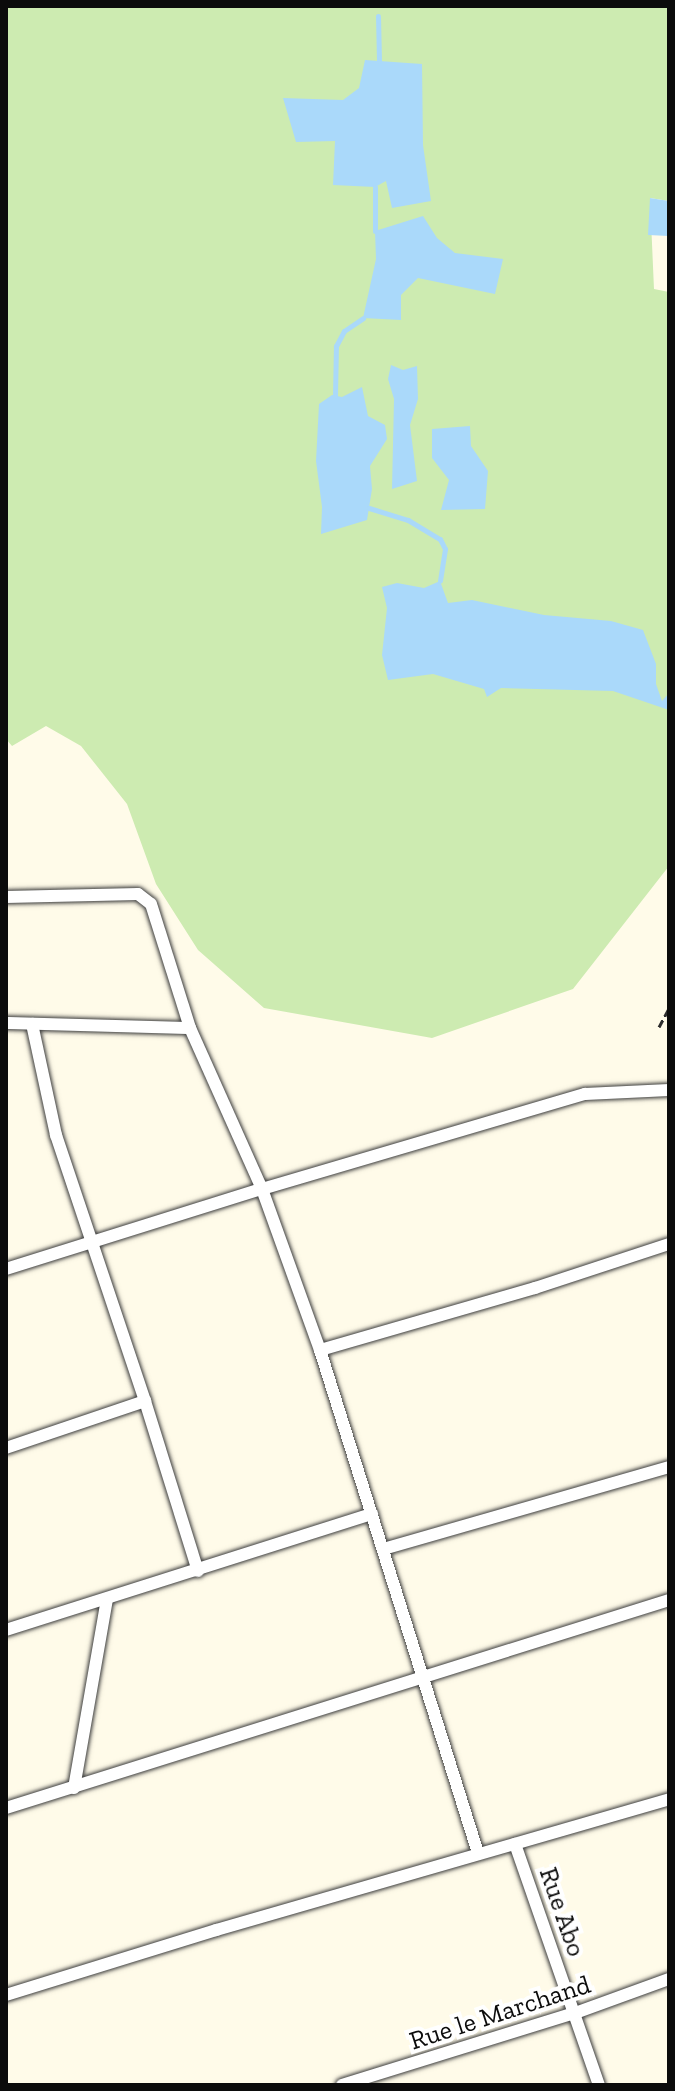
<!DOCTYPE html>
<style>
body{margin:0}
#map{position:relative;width:675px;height:2091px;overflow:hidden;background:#fffbe9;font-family:"Zilla Slab",serif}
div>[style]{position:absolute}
.green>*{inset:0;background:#cdebb1}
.water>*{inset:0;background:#aad9fa}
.stream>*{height:5px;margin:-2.5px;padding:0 2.5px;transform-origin:2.5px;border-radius:2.5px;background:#aad9fa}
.path>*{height:3px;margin-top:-1.5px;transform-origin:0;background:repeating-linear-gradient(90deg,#2d2d2d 0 8px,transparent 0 12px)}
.roads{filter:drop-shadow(0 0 2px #3e3e3e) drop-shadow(0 0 2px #3e3e3e)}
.minor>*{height:12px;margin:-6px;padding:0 6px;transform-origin:6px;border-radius:6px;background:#fff}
span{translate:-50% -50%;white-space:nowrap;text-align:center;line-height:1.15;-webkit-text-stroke:8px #fff;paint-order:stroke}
.street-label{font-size:26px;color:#0b0b0b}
.frame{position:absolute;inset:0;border:8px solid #0b0b0b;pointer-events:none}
</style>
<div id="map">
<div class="green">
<i style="clip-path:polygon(6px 6px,669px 6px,669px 201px,650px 198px,654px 289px,669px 292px,669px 866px,573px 989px,432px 1038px,264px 1008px,198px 950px,156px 884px,127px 804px,81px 746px,46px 726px,12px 746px,6px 739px)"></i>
</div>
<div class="water">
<i style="clip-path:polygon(365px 60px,422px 64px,423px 145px,431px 201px,392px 208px,386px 181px,375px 187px,333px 185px,335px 141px,296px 142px,283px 98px,343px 100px,359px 88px)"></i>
<i style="clip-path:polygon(650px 198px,669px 201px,669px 236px,648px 235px)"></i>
<i style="clip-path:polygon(423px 216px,437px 238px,455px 253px,503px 259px,495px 294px,418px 278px,401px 295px,401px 320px,363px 318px,376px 259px,375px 231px)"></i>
<i style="clip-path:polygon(391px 365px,403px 370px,417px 366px,418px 399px,410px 425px,417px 481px,392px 489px,394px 399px,388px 379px)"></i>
<i style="clip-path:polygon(362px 387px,368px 416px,385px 425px,387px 439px,370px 466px,372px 489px,367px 520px,321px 534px,322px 507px,316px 461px,319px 404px,332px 395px,342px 397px)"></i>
<i style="clip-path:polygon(470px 426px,471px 446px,488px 471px,485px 509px,441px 510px,449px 480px,432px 458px,432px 429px)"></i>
<i style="clip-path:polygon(440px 581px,448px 603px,472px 600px,544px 615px,611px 621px,643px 630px,656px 664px,656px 684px,662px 701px,669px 693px,669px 710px,613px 691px,501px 688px,487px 697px,484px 689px,433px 674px,388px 680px,382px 655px,387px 608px,382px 587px,397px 583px,424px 588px)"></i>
</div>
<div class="stream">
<i style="left:378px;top:16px;width:45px;rotate:88.7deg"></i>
<i style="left:375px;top:187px;width:44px;rotate:90deg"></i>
<i style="left:335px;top:396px;width:50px;rotate:-88.9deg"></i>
<i style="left:336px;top:346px;width:17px;rotate:-62deg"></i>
<i style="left:344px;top:331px;width:23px;rotate:-34deg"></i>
<i style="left:369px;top:508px;width:41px;rotate:17.1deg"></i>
<i style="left:408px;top:520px;width:37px;rotate:31deg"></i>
<i style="left:440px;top:539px;width:11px;rotate:63deg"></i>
<i style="left:445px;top:549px;width:32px;rotate:99deg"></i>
</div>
<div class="path">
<i style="left:659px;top:1027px;width:21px;rotate:-62deg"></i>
</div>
<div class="roads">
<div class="minor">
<i style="left:6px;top:897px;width:132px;rotate:-1.3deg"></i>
<i style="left:138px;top:894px;width:16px;rotate:38deg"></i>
<i style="left:151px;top:904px;width:130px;rotate:72.5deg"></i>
<i style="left:190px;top:1028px;width:176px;rotate:65.9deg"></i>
<i style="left:262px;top:1189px;width:171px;rotate:70.2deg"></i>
<i style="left:320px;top:1350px;width:527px;rotate:72.56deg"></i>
<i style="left:6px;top:1023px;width:184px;rotate:1.6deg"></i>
<i style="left:32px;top:1024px;width:114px;rotate:77.8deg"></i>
<i style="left:56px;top:1135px;width:280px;rotate:71.5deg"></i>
<i style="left:145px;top:1401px;width:178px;rotate:72.7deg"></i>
<i style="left:6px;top:1269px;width:268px;rotate:-17.4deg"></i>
<i style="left:262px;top:1189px;width:337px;rotate:-16.4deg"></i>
<i style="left:585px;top:1094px;width:84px;rotate:-2.7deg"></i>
<i style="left:320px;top:1350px;width:224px;rotate:-16.1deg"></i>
<i style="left:535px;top:1288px;width:141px;rotate:-18.2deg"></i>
<i style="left:6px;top:1448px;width:147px;rotate:-18.7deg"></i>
<i style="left:383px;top:1549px;width:298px;rotate:-16deg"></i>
<i style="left:6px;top:1630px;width:384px;rotate:-17.6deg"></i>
<i style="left:74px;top:1788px;width:192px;rotate:-80.1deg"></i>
<i style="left:6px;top:1808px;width:695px;rotate:-17.42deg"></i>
<i style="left:515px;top:1844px;width:255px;rotate:70.8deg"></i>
<i style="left:6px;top:1995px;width:220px;rotate:-17.2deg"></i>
<i style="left:216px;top:1930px;width:472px;rotate:-16.1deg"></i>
<i style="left:342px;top:2085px;width:244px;rotate:-17.2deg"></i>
<i style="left:575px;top:2013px;width:100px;rotate:-19.9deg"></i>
</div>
</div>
<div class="street-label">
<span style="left:562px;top:1912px;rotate:71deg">Rue Abo</span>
<span style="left:500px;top:2013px;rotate:-18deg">Rue le Marchand</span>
</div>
<div class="frame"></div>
</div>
